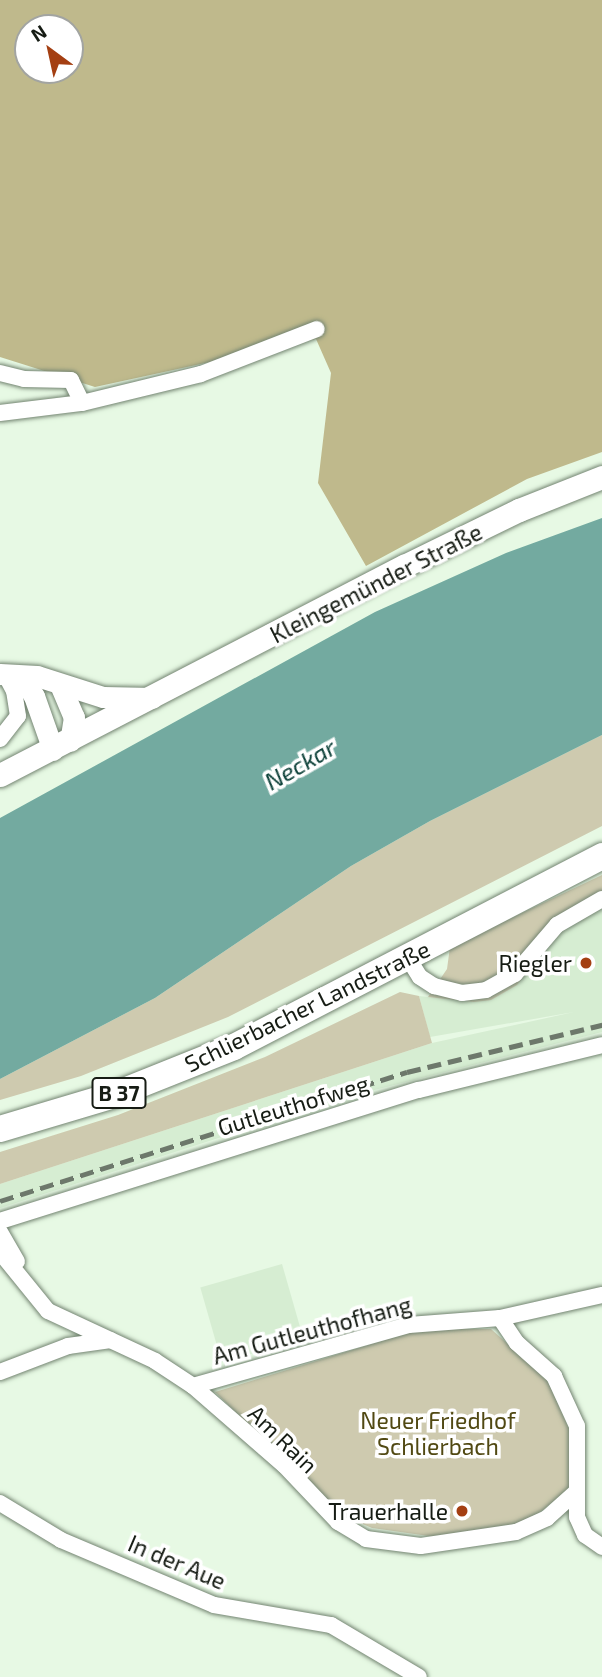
<!DOCTYPE html>
<meta charset="utf-8">
<style>
body{margin:0}
#map{position:relative;width:602px;height:1677px;overflow:hidden;background:#e7f9e4;font-family:"Exo 2",sans-serif}
div>[style]{position:absolute}
.built>*{inset:0;background:#d6edd2;transform-origin:0 0}
.green>*{inset:0;background:#cecaaf}
.forest>*{inset:0;background:#bfb98c}
.water>*{inset:0;background:#73aaa0}
.roads{filter:drop-shadow(0 0 2px #738471) drop-shadow(0 0 2px #738471)}
.minor>*{height:16px;margin:-8px;padding:0 8px;transform-origin:8px;border-radius:8px;background:#fff}
.tertiary>*{height:21px;margin:-10.5px;padding:0 10.5px;transform-origin:10.5px;border-radius:10.5px;background:#fff}
.secondary>*{height:23px;margin:-11.5px;padding:0 11.5px;transform-origin:11.5px;border-radius:11.5px;background:#fff}
.primary>*{height:26px;margin:-13px;padding:0 13px;transform-origin:13px;border-radius:13px;background:#fff}
.rail>*{height:4.5px;margin-top:-2.25px;transform-origin:0;background:repeating-linear-gradient(90deg,#6d786b 0 14px,transparent 0 21px)}
.dots>*{width:19px;height:19px;translate:-50% -50%;box-sizing:border-box;border:4px solid #fff;border-radius:50%}
span{translate:-50% -50%;white-space:nowrap;text-align:center;line-height:1.15;-webkit-text-stroke:7px #fff;paint-order:stroke}
.shield-label span{padding:2px 5px;background:#fff;border:2px solid;border-radius:5px;-webkit-text-stroke-width:0}
.shield-label{font-size:21px;color:#161c14;font-weight:700}
.street-label{font-size:23px;color:#161c14}
.poi-label{font-size:23px;color:#161c14}
.right{translate:-100% -50%;text-align:right}
.park-label{font-size:23px;color:#514913}
.water-label{font-size:24px;color:#0e423a;font-style:italic}
.north{position:absolute;left:14px;top:14px;width:70px;height:70px;box-sizing:border-box;background:#fff;border:2px solid #a2a4a1;border-radius:50%;rotate:327deg;font-size:19px;font-weight:700;line-height:28px;text-align:center;color:#161c14}
.north::after{content:'';display:block;margin:auto;width:24px;height:32px;background:#a43f12;clip-path:polygon(50% 0,100% 100%,50% 72%,0 100%)}
</style>
<div id="map">
<div class="built">
<i style="clip-path:polygon(602px 903px,602px 1032px,343px 1098px,0 1208px,0 1184px,432px 1043px,574px 1012px,430px 1037px,419px 996px,474px 1002px,558px 932px)"></i>
<i style="left:282px;top:1264px;width:78px;height:85px;rotate:74deg"></i>
</div>
<div class="green">
<i style="clip-path:polygon(602px 735px,602px 826px,228px 1017px,81px 1076px,0 1100px,0 1079px,155px 998px,351px 866px,430px 821px)"></i>
<i style="clip-path:polygon(602px 875px,602px 903px,558px 932px,517px 985px,491px 1000px,474px 1002px,428px 997px,447px 969px,450px 947px)"></i>
<i style="clip-path:polygon(400px 992px,419px 996px,432px 1043px,0 1184px,0 1152px,118px 1115px,265px 1057px)"></i>
<i style="clip-path:polygon(421px 1329px,491px 1329px,547px 1379px,569px 1429px,574px 1458px,568px 1490px,529px 1521px,495px 1532px,443px 1538px,372px 1528px,339px 1514px,215px 1392px)"></i>
</div>
<div class="forest">
<i style="clip-path:polygon(evenodd,0 0,602px 0,602px 452px,527px 479px,366px 566px,318px 483px,331px 373px,316px 339px,95px 387px,0 357px,0 0,28px 28px,70px 28px,70px 70px,28px 70px,28px 28px)"></i>
</div>
<div class="water">
<i style="clip-path:polygon(602px 518px,602px 735px,430px 821px,351px 866px,155px 998px,0 1079px,0 818px,375px 612px,506px 553px)"></i>
</div>
<div class="roads">
<div class="minor">
<i style="left:0;top:373px;width:25px;rotate:14deg"></i>
<i style="left:24px;top:379px;width:47px;rotate:1.2deg"></i>
<i style="left:71px;top:380px;width:25px;rotate:64deg"></i>
<i style="left:0;top:413px;width:83px;rotate:-7deg"></i>
<i style="left:82px;top:403px;width:122px;rotate:-13.7deg"></i>
<i style="left:201px;top:374px;width:124px;rotate:-21.2deg"></i>
<i style="left:0;top:739px;width:29px;rotate:-52deg"></i>
<i style="left:18px;top:716px;width:25px;rotate:-99deg"></i>
<i style="left:14px;top:691px;width:19px;rotate:-118deg"></i>
<i style="left:408px;top:958px;width:22px;rotate:58deg"></i>
<i style="left:420px;top:977px;width:17px;rotate:33deg"></i>
<i style="left:434px;top:986px;width:29px;rotate:14deg"></i>
<i style="left:462px;top:993px;width:24px;rotate:-7deg"></i>
<i style="left:486px;top:990px;width:33px;rotate:-29deg"></i>
<i style="left:515px;top:974px;width:65px;rotate:-49.4deg"></i>
<i style="left:557px;top:925px;width:52px;rotate:-30deg"></i>
<i style="left:0;top:1221px;width:439px;rotate:-17.4deg"></i>
<i style="left:419px;top:1090px;width:188px;rotate:-13.8deg"></i>
<i style="left:0;top:1232px;width:34px;rotate:60deg"></i>
<i style="left:0;top:1252px;width:76px;rotate:50.9deg"></i>
<i style="left:48px;top:1311px;width:118px;rotate:25deg"></i>
<i style="left:155px;top:1361px;width:45px;rotate:33.3deg"></i>
<i style="left:193px;top:1386px;width:121px;rotate:41deg"></i>
<i style="left:284px;top:1465px;width:79px;rotate:46.5deg"></i>
<i style="left:338px;top:1522px;width:33px;rotate:31deg"></i>
<i style="left:366px;top:1539px;width:55px;rotate:7.3deg"></i>
<i style="left:421px;top:1546px;width:96px;rotate:-8.4deg"></i>
<i style="left:516px;top:1532px;width:34px;rotate:-24deg"></i>
<i style="left:547px;top:1518px;width:38px;rotate:-42deg"></i>
<i style="left:500px;top:1318px;width:105px;rotate:-12.7deg"></i>
<i style="left:0;top:1372px;width:73px;rotate:-20.9deg"></i>
<i style="left:68px;top:1346px;width:43px;rotate:-7.9deg"></i>
<i style="left:193px;top:1386px;width:224px;rotate:-15.8deg"></i>
<i style="left:409px;top:1325px;width:91px;rotate:-4.4deg"></i>
<i style="left:500px;top:1318px;width:30px;rotate:56deg"></i>
<i style="left:517px;top:1343px;width:50px;rotate:41.7deg"></i>
<i style="left:554px;top:1376px;width:55px;rotate:65.3deg"></i>
<i style="left:577px;top:1426px;width:91px;rotate:90deg"></i>
<i style="left:577px;top:1517px;width:20px;rotate:66deg"></i>
<i style="left:585px;top:1535px;width:21px;rotate:35deg"></i>
<i style="left:0;top:1503px;width:71px;rotate:31.2deg"></i>
<i style="left:61px;top:1540px;width:166px;rotate:23deg"></i>
<i style="left:214px;top:1605px;width:119px;rotate:9.7deg"></i>
<i style="left:331px;top:1625px;width:102px;rotate:30.6deg"></i>
</div>
<div class="tertiary">
<i style="left:0;top:674px;width:37px;rotate:3deg"></i>
<i style="left:37px;top:676px;width:69px;rotate:17.7deg"></i>
<i style="left:103px;top:697px;width:49px;rotate:1.2deg"></i>
<i style="left:21px;top:676px;width:24px;rotate:57deg"></i>
<i style="left:34px;top:696px;width:57px;rotate:70.6deg"></i>
<i style="left:61px;top:687px;width:33px;rotate:67deg"></i>
<i style="left:74px;top:717px;width:24px;rotate:99deg"></i>
</div>
<div class="secondary">
<i style="left:0;top:775px;width:455px;rotate:-27.4deg"></i>
<i style="left:404px;top:566px;width:128px;rotate:-26deg"></i>
<i style="left:519px;top:510px;width:89px;rotate:-21.7deg"></i>
</div>
<div class="primary">
<i style="left:0;top:1129px;width:119px;rotate:-16.6deg"></i>
<i style="left:114px;top:1095px;width:129px;rotate:-21.8deg"></i>
<i style="left:234px;top:1047px;width:415px;rotate:-27.4deg"></i>
</div>
</div>
<div class="rail">
<i style="left:0;top:1201px;width:427px;rotate:-17.6deg"></i>
<i style="left:407px;top:1072px;width:201px;rotate:-13.6deg"></i>
</div>
<div class="dots">
<i style="left:586px;top:963px;background:#a43f12"></i>
<i style="left:462px;top:1511px;background:#a43f12"></i>
</div>
<div class="shield-label">
<span style="left:119px;top:1093px">B 37</span>
</div>
<div class="street-label">
<span style="left:376px;top:583px;rotate:-27deg">Kleingemünder Straße</span>
<span style="left:307px;top:1006px;rotate:-26deg">Schlierbacher Landstraße</span>
<span style="left:293px;top:1105px;rotate:-17deg">Gutleuthofweg</span>
<span style="left:312px;top:1330px;rotate:-15deg">Am Gutleuthofhang</span>
<span style="left:283px;top:1439px;rotate:44deg">Am Rain</span>
<span style="left:177px;top:1562px;rotate:23deg">In der Aue</span>
</div>
<div class="poi-label">
<span class="right" style="left:572px;top:963px">Riegler</span>
<span class="right" style="left:448px;top:1511px">Trauerhalle</span>
</div>
<div class="park-label">
<span style="left:438px;top:1433px">Neuer Friedhof<br>Schlierbach</span>
</div>
<div class="water-label">
<span style="left:300px;top:764px;rotate:-30deg">Neckar</span>
</div>
<div class="north">N</div>
</div>
